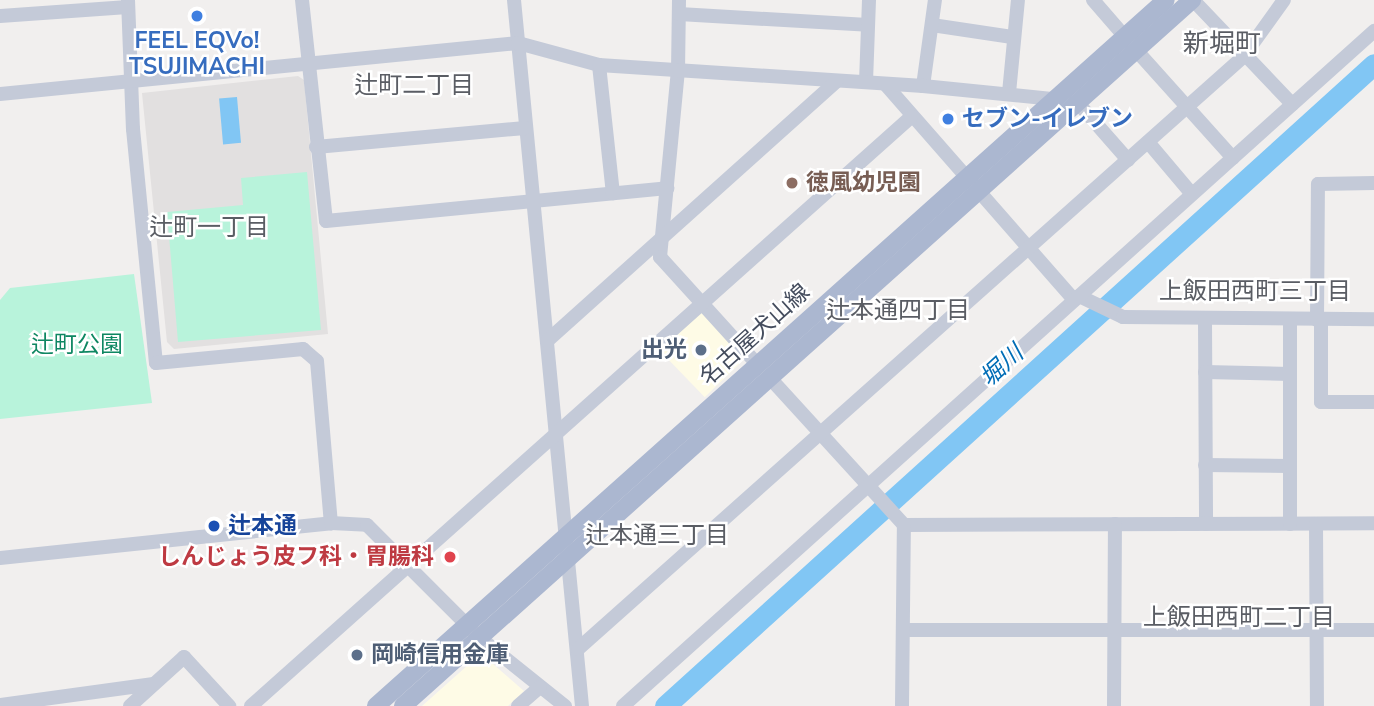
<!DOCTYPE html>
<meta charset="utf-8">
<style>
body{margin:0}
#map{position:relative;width:1374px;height:706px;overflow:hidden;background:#f1efee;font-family:"Nunito Sans","Noto Sans JP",sans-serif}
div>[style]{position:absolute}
.commercial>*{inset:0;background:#fefbe6;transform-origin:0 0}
.education>*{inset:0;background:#e2e0e0}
.green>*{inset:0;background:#b8f3db}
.water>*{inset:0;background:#81c6f4;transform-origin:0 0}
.river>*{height:21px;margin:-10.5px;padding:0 10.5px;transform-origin:10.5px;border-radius:10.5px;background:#81c6f4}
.minor>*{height:14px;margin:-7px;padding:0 7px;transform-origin:7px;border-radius:7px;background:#c4cad8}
.major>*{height:18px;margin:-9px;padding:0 9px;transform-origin:9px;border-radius:9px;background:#abb7d0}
.dots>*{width:19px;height:19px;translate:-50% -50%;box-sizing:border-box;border:4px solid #fff;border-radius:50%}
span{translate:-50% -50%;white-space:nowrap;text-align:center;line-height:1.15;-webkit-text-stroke:5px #fff;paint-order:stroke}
.shop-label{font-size:23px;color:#366cbe;font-weight:700}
.left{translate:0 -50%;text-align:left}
.education-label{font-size:23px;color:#785e54;font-weight:700}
.street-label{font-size:23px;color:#454d5e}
.park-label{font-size:23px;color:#0e8762}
.service-label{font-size:23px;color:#4e5e75;font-weight:700}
.right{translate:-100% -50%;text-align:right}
.transit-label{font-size:23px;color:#164399;font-weight:700}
.health-label{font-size:23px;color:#be3a42;font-weight:700}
.neighbourhood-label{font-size:24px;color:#5a5d64}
.water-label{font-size:24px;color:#006db6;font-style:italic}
.quarter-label{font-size:26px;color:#5a5d64}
</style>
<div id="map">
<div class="commercial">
<i style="left:702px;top:311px;width:64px;height:58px;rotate:46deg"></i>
<i style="clip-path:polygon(477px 657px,485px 657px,524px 691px,508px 706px,422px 706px)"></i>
</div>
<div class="education">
<i style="clip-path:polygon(298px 76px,304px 80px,328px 334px,174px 349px,167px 342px,142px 93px)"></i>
</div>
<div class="green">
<i style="clip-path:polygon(307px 172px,321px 330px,178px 342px,167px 212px,243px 205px,241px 178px)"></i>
<i style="clip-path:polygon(134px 274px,152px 403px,0 419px,0 300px,10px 288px)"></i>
</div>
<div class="water">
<i style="left:237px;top:97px;width:46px;height:18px;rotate:85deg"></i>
</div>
<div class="river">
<i style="left:665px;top:706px;width:956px;rotate:-42.16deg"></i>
</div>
<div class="minor">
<i style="left:128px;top:0;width:129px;rotate:87.8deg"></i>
<i style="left:133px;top:129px;width:235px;rotate:84.4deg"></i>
<i style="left:156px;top:363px;width:148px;rotate:-5.4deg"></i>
<i style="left:303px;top:349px;width:18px;rotate:41deg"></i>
<i style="left:317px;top:361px;width:163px;rotate:85.1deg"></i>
<i style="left:302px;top:0;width:222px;rotate:83.8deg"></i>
<i style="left:326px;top:221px;width:343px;rotate:-5.5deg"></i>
<i style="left:514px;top:0;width:709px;rotate:84.5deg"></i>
<i style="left:679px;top:0;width:70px;rotate:90.8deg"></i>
<i style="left:678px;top:70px;width:188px;rotate:95.5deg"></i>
<i style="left:660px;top:257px;width:147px;rotate:47.8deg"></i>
<i style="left:1093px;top:0;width:49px;rotate:49.1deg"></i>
<i style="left:1193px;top:0;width:144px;rotate:46.4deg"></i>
<i style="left:679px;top:14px;width:189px;rotate:3.3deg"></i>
<i style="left:0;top:16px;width:128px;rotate:-4deg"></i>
<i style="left:932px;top:25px;width:81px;rotate:8.5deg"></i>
<i style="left:1136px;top:50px;width:145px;rotate:48.1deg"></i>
<i style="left:599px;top:65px;width:129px;rotate:83.8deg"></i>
<i style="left:866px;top:82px;width:82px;rotate:-87.9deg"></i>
<i style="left:885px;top:84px;width:287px;rotate:48.8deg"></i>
<i style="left:923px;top:86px;width:87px;rotate:-82.1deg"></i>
<i style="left:1009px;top:93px;width:93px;rotate:-84.5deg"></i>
<i style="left:0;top:94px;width:521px;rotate:-5.62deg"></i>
<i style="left:518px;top:43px;width:84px;rotate:15.2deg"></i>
<i style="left:599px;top:65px;width:325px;rotate:3.7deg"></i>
<i style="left:923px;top:86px;width:132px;rotate:5.7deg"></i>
<i style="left:1078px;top:103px;width:76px;rotate:48.7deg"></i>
<i style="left:1148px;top:142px;width:68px;rotate:49.8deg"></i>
<i style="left:316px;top:147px;width:210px;rotate:-5.2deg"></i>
<i style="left:1079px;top:296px;width:49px;rotate:25.5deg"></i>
<i style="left:1123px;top:317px;width:251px;rotate:0.5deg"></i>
<i style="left:1317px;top:320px;width:136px;rotate:-89.6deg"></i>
<i style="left:1318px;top:184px;width:56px;rotate:-1deg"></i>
<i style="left:1321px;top:320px;width:82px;rotate:90deg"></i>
<i style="left:1321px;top:402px;width:53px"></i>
<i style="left:1205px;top:321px;width:203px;rotate:89.7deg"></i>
<i style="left:547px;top:341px;width:389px;rotate:-41.9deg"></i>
<i style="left:1205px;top:372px;width:85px;rotate:1.3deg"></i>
<i style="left:769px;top:377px;width:200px;rotate:47.6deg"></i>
<i style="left:904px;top:525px;width:470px;rotate:-0.2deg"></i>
<i style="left:1205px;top:465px;width:84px;rotate:0.7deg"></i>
<i style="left:1290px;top:524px;width:204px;rotate:-90deg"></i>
<i style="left:1316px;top:524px;width:182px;rotate:89.7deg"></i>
<i style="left:0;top:558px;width:333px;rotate:-6deg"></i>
<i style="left:331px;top:523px;width:36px;rotate:3deg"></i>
<i style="left:367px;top:525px;width:160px;rotate:45deg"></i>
<i style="left:480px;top:638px;width:109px;rotate:38.7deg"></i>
<i style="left:903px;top:630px;width:471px"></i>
<i style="left:578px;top:649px;width:890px;rotate:-41.68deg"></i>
<i style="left:1243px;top:57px;width:70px;rotate:-54.3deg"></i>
<i style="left:0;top:705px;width:155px;rotate:-7.8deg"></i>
<i style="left:130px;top:706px;width:73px;rotate:-42.2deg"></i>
<i style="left:184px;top:657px;width:67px;rotate:47.4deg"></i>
<i style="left:251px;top:706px;width:885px;rotate:-41.75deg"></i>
<i style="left:518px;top:706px;width:29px;rotate:-41deg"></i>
<i style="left:623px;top:706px;width:1010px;rotate:-41.95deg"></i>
<i style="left:902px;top:706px;width:181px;rotate:-89.4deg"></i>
<i style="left:1114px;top:706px;width:182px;rotate:-89.7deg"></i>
</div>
<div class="major">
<i style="left:376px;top:706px;width:1059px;rotate:-41.79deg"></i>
<i style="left:403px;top:706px;width:1059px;rotate:-41.82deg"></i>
</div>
<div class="dots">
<i style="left:197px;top:16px;background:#3f7fe0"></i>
<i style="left:948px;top:119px;background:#3f7fe0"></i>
<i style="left:792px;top:183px;background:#8d6e63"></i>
<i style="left:701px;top:350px;background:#5c6f8a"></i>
<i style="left:214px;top:526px;background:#1a4fb4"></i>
<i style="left:450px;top:557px;background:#e0444e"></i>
<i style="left:357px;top:655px;background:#5c6f8a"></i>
</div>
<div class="shop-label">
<span style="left:197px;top:54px">FEEL EQVo!<br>TSUJIMACHI</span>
<span class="left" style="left:962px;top:119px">セブン-イレブン</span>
</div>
<div class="education-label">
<span class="left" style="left:806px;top:183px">徳風幼児園</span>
</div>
<div class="street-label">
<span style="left:755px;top:335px;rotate:-42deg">名古屋犬山線</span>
</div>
<div class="park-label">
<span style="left:77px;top:345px">辻町公園</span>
</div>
<div class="service-label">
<span class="right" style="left:687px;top:350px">出光</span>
<span class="left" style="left:371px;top:655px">岡崎信用金庫</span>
</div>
<div class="transit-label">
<span class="left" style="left:228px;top:526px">辻本通</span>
</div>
<div class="health-label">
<span class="right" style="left:434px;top:557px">しんじょう皮フ科・胃腸科</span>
</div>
<div class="neighbourhood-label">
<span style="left:414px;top:86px">辻町二丁目</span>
<span style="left:209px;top:228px">辻町一丁目</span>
<span style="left:1255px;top:292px">上飯田西町三丁目</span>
<span style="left:898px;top:311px">辻本通四丁目</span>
<span style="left:657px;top:536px">辻本通三丁目</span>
<span style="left:1239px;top:618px">上飯田西町二丁目</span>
</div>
<div class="water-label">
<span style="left:1002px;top:366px;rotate:-42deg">堀川</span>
</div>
<div class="quarter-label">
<span style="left:1222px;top:44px">新堀町</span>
</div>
</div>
